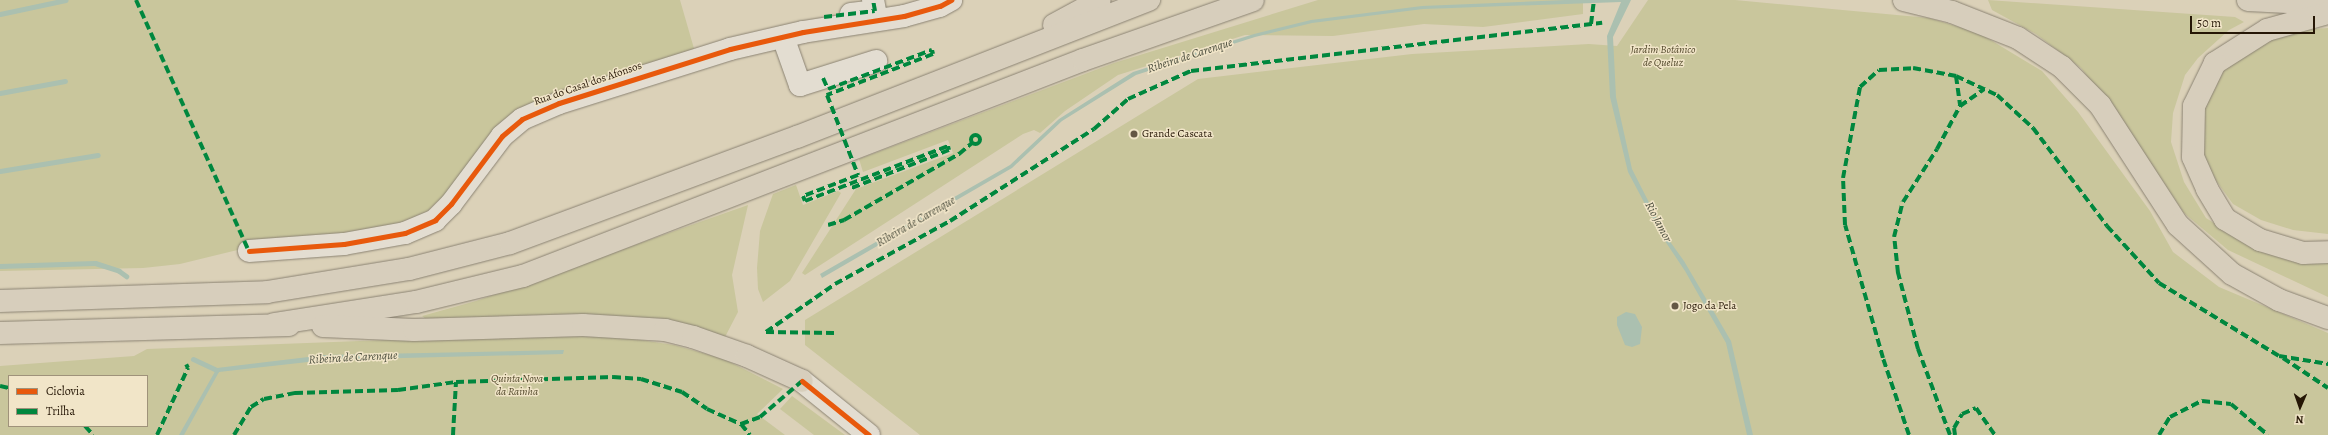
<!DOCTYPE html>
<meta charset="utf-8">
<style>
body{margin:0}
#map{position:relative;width:2328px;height:435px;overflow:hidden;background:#dbd1b8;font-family:Alegreya,serif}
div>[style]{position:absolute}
.green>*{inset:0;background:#c9c69c}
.water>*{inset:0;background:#abc0b0}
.stream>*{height:5px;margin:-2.5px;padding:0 2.5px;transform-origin:2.5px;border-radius:2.5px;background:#abc0b0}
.roads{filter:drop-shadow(0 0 1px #8b8373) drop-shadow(0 0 1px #8b8373)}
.minor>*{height:22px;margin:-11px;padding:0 11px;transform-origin:11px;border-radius:11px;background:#e3ddd1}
.highway>*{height:22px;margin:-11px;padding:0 11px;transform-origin:11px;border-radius:11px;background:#d7cebc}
.quiet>*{height:4px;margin-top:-2px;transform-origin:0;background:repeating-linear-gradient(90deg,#00873e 0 8px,transparent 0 12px)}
.quiet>.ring{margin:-2px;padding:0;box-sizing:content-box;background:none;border:4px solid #00873e;border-radius:50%}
.cycleway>*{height:5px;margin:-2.5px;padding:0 2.5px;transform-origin:2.5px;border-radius:2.5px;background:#e8590c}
.dots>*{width:11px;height:11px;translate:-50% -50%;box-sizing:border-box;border:2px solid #f1e5c8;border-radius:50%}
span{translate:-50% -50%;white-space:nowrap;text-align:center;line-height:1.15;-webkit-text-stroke:3px #f1e5c8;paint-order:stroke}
.park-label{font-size:11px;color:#52482b;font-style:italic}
.street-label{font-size:11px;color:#251605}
.poi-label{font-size:11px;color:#251605}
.left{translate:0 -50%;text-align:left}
.water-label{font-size:12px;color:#4d4f3f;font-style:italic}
.legend{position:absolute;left:8px;top:375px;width:140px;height:52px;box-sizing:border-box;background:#f1e5c8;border:1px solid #9f927a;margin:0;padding:5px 7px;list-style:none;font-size:12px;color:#251605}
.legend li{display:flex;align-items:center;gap:8px;height:20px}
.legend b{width:20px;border:1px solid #9f927a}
.north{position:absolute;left:2280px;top:387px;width:40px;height:40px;-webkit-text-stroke:3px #f1e5c8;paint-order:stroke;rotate:182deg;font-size:11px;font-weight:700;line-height:16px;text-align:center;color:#251605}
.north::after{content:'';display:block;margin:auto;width:14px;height:18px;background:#251605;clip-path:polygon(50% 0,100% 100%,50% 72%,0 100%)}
.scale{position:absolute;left:2190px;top:16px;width:125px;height:18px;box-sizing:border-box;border:2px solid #251605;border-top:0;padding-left:5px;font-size:12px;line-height:14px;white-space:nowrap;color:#251605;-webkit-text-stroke:3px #f1e5c8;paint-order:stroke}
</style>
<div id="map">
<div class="green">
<i style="clip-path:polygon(0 0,680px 0,697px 59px,522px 119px,405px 233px,266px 243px,180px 264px,143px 268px,0 271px)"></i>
<i style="clip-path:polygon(1318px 0,1583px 0,1583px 14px,1483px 27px,1424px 24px,1333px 36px,1245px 35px,1118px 75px,1065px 111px,1040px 133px,1034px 130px,1023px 134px,805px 275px,802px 273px,856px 189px,953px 153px,948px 140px,863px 172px,859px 159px,1114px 63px)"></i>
<i style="clip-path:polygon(1648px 0,1735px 0,1929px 18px,1979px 33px,2042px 71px,2078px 112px,2150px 211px,2173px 252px,2219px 287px,2328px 333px,2328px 435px,920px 435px,805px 345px,805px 320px,1198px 79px,1412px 54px,1589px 44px,1617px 46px)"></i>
<i style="clip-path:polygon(1988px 0,2235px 17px,2244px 22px,2229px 30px,2198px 58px,2185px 75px,2173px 113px,2171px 142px,2184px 182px,2206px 218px,2242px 241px,2328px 263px,2328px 297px,2228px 250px,2184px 213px,2142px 150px,2081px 68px,2036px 34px,1992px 10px)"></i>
<i style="clip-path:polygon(2328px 28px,2328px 234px,2293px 230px,2261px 220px,2233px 204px,2204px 164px,2200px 131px,2209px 91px,2218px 77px,2238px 54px,2290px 31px)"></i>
<i style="clip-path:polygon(796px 185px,803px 205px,838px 191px,841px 193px,790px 281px,763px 302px,758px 289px,757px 268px,760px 231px,773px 194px)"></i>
<i style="clip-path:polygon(748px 205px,732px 275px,738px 312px,725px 337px,665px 320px,426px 319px,422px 316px,476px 301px)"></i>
<i style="clip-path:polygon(evenodd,564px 336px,621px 337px,674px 345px,724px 359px,783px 389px,757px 414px,785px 435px,0 435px,0 366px,134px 356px,147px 349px,413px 339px,564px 336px,9px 376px,147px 376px,147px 426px,9px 426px,9px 376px)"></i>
<i style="clip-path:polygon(792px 396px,845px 435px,814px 435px,780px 409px)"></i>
</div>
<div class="water">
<i style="clip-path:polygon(1566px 0,1631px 0,1613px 37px,1616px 97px,1632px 169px,1666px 236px,1684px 261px,1731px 341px,1753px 435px,1747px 435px,1726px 343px,1685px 271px,1663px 238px,1628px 172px,1610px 97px,1607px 36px,1621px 2px,1423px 9px,1312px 23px,1255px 37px,1136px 75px,1062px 121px,1012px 168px,822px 278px,820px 274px,1010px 165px,1059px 119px,1133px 72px,1254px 34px,1311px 20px,1422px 6px)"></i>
<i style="clip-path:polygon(1626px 312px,1635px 314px,1642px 327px,1640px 344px,1632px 347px,1625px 345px,1617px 325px,1617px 317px)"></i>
<i style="clip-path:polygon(564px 350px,563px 354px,326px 360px,219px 372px,184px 435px,179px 435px,217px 368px,325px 355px)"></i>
</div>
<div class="stream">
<i style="left:0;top:14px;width:67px;rotate:-12deg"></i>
<i style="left:0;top:93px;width:66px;rotate:-10.5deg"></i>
<i style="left:0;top:171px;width:99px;rotate:-9.3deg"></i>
<i style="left:0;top:266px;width:95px;rotate:-1.8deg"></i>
<i style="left:95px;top:263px;width:25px;rotate:18deg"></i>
<i style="left:119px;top:271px;width:9px;rotate:36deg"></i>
<i style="left:193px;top:359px;width:26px;rotate:25deg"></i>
</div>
<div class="roads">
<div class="minor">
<i style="left:851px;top:14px;width:24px;rotate:-7deg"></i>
<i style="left:875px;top:11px;width:11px;rotate:-100deg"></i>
<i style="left:783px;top:37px;width:51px;rotate:70.5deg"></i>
<i style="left:800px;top:85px;width:80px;rotate:-17.5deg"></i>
<i style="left:249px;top:251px;width:95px;rotate:-4.2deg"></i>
<i style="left:344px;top:244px;width:62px;rotate:-10.2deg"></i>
<i style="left:405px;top:233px;width:33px;rotate:-23deg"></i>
<i style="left:435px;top:220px;width:23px;rotate:-45deg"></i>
<i style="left:451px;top:204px;width:85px;rotate:-53.1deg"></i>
<i style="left:502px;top:136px;width:26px;rotate:-40deg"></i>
<i style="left:522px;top:119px;width:40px;rotate:-23.4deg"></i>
<i style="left:559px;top:103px;width:179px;rotate:-17.5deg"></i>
<i style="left:730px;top:49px;width:75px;rotate:-13.1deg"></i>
<i style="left:803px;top:32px;width:102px;rotate:-9deg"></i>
<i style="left:904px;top:16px;width:37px;rotate:-16deg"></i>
<i style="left:940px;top:6px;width:13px;rotate:-29deg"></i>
<i style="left:802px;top:381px;width:86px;rotate:38.9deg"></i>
</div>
<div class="highway">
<i style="left:1904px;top:0;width:49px;rotate:14deg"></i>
<i style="left:1952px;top:12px;width:71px;rotate:21.5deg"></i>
<i style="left:2018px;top:38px;width:53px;rotate:33.4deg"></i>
<i style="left:2062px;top:67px;width:54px;rotate:45deg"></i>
<i style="left:2100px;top:105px;width:143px;rotate:57deg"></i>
<i style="left:2178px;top:225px;width:73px;rotate:42.2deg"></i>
<i style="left:2232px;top:274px;width:54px;rotate:29deg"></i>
<i style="left:2279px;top:300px;width:52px;rotate:20.2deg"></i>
<i style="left:2248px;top:0;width:80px;rotate:2.9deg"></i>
<i style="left:2328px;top:13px;width:63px;rotate:164.4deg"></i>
<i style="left:2267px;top:30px;width:62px;rotate:147.6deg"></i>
<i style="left:2215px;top:63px;width:48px;rotate:116deg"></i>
<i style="left:2194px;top:106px;width:51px;rotate:91.1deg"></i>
<i style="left:2193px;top:157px;width:35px;rotate:66deg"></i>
<i style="left:2207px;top:189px;width:35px;rotate:59deg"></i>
<i style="left:2225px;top:219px;width:41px;rotate:31deg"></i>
<i style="left:2260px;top:240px;width:45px;rotate:16.8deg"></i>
<i style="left:2303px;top:253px;width:25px;rotate:-2deg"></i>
<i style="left:1054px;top:25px;width:52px;rotate:-28.5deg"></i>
<i style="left:0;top:301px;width:267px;rotate:-1.9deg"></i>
<i style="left:267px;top:292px;width:144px;rotate:-9.2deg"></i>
<i style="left:409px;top:269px;width:104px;rotate:-14.4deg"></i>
<i style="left:510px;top:243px;width:306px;rotate:-20.3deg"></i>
<i style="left:797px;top:137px;width:378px;rotate:-21.3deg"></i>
<i style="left:274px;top:324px;width:144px;rotate:-8.8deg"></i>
<i style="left:416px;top:302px;width:110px;rotate:-13.7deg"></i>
<i style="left:523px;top:276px;width:600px;rotate:-21.09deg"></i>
<i style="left:1083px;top:60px;width:180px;rotate:-19.4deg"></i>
<i style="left:323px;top:326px;width:91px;rotate:2.5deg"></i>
<i style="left:414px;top:330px;width:169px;rotate:-1.7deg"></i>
<i style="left:583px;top:325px;width:82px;rotate:3.5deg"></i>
<i style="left:665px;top:330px;width:29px;rotate:14deg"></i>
<i style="left:693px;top:337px;width:57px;rotate:19.4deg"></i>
<i style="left:747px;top:356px;width:60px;rotate:24.4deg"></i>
<i style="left:0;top:333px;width:289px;rotate:-1.6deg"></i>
</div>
</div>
<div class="quiet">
<i style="left:136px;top:0;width:275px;rotate:65.8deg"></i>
<i style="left:824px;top:17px;width:51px;rotate:-6.7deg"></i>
<i style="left:875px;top:11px;width:11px;rotate:-100deg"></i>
<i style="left:1591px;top:24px;width:24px;rotate:-83deg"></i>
<i style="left:1956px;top:76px;width:30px;rotate:82deg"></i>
<i style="left:823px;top:78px;width:12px;rotate:66deg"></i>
<i style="left:828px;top:89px;width:111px;rotate:-20.6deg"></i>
<i style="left:932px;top:50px;width:4px;rotate:76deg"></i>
<i style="left:933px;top:54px;width:114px;rotate:158.9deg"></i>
<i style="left:827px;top:95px;width:86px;rotate:68.8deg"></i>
<i style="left:858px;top:175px;width:59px;rotate:159.1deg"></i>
<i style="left:803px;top:196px;width:5px;rotate:68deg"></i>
<i style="left:805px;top:201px;width:153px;rotate:-21deg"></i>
<i style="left:948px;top:146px;width:4px;rotate:76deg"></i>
<i style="left:949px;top:150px;width:107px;rotate:158.7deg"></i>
<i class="ring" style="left:970.5px;top:134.5px;width:5px;height:5px"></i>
<i style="left:828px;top:225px;width:17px;rotate:-17deg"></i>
<i style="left:844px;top:220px;width:133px;rotate:-29.9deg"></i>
<i style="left:959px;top:154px;width:17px;rotate:-40deg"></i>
<i style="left:766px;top:332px;width:84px;rotate:-34.8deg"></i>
<i style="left:835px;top:284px;width:131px;rotate:-28.7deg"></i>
<i style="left:950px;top:221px;width:171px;rotate:-32.6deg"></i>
<i style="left:1094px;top:129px;width:45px;rotate:-41.4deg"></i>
<i style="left:1128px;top:99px;width:69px;rotate:-24deg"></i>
<i style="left:1191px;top:71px;width:414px;rotate:-6.7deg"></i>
<i style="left:766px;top:332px;width:68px;rotate:0.8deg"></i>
<i style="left:2283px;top:358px;width:54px;rotate:33.7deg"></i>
<i style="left:0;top:386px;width:9px;rotate:13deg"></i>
<i style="left:741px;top:424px;width:20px;rotate:-20deg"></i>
<i style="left:760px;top:417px;width:55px;rotate:-40.6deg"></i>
<i style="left:85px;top:426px;width:12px;rotate:48deg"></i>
<i style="left:157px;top:435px;width:74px;rotate:-65.2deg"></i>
<i style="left:188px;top:368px;width:4px;rotate:-117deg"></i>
<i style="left:234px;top:435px;width:33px;rotate:-59deg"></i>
<i style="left:251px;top:407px;width:15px;rotate:-32deg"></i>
<i style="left:264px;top:399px;width:32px;rotate:-11deg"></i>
<i style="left:295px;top:393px;width:103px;rotate:-1.7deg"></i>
<i style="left:398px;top:390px;width:59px;rotate:-7.9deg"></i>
<i style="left:456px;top:382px;width:157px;rotate:-1.8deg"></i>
<i style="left:613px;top:377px;width:28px;rotate:4deg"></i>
<i style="left:641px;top:379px;width:43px;rotate:17.6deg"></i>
<i style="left:682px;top:392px;width:30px;rotate:34deg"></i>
<i style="left:707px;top:409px;width:37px;rotate:24deg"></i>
<i style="left:741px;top:424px;width:14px;rotate:51deg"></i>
<i style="left:453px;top:435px;width:53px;rotate:-86.8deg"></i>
<i style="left:1909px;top:435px;width:81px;rotate:-108.7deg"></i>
<i style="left:1883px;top:358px;width:138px;rotate:-105.9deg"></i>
<i style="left:1845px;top:225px;width:47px;rotate:-92.4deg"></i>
<i style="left:1843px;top:178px;width:93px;rotate:-79.4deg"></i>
<i style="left:1860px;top:87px;width:25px;rotate:-42deg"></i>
<i style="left:1879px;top:70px;width:34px;rotate:-3deg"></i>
<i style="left:1913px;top:68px;width:44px;rotate:10.5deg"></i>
<i style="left:1956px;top:76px;width:45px;rotate:24.9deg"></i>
<i style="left:1997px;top:95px;width:49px;rotate:42.5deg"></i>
<i style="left:2033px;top:128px;width:123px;rotate:52.9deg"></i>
<i style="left:2107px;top:226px;width:77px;rotate:47.6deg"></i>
<i style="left:2159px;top:283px;width:140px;rotate:31.3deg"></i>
<i style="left:2279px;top:356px;width:50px;rotate:9.3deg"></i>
<i style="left:1950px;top:435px;width:92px;rotate:-110.4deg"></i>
<i style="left:1918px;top:349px;width:79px;rotate:-104.7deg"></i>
<i style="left:1898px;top:273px;width:36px;rotate:-96deg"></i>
<i style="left:1894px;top:237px;width:36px;rotate:-76deg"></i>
<i style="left:1903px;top:202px;width:63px;rotate:-57.3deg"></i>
<i style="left:1937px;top:149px;width:49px;rotate:-61.9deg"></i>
<i style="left:1960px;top:106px;width:29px;rotate:-35deg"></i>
<i style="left:1955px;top:435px;width:7px;rotate:-98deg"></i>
<i style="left:1954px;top:428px;width:16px;rotate:-60deg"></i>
<i style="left:1962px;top:414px;width:15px;rotate:-23deg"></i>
<i style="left:1976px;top:408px;width:33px;rotate:55deg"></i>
<i style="left:2159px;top:435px;width:21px;rotate:-59deg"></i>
<i style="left:2170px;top:417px;width:36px;rotate:-27deg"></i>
<i style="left:2202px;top:401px;width:29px;rotate:6deg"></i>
<i style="left:2231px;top:404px;width:48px;rotate:40deg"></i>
</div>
<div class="cycleway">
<i style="left:249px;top:251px;width:95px;rotate:-4.2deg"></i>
<i style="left:344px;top:244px;width:62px;rotate:-10.2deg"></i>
<i style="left:405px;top:233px;width:33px;rotate:-23deg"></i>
<i style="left:435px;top:220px;width:23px;rotate:-45deg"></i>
<i style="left:451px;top:204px;width:85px;rotate:-53.1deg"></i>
<i style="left:502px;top:136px;width:26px;rotate:-40deg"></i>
<i style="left:522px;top:119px;width:40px;rotate:-23.4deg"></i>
<i style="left:559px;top:103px;width:179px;rotate:-17.5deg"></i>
<i style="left:730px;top:49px;width:75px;rotate:-13.1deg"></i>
<i style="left:803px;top:32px;width:102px;rotate:-9deg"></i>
<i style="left:904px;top:16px;width:37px;rotate:-16deg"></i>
<i style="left:940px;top:6px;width:13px;rotate:-29deg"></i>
<i style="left:802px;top:381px;width:86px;rotate:38.9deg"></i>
</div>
<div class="dots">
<i style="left:1134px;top:134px;background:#655744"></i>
<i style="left:1675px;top:306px;background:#655744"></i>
</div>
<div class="park-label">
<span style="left:1663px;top:57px">Jardim Botânico<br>de Queluz</span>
<span style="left:517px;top:386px">Quinta Nova<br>da Rainha</span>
</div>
<div class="street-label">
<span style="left:588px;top:84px;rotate:-19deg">Rua do Casal dos Afonsos</span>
</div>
<div class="poi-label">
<span class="left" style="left:1142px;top:134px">Grande Cascata</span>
<span class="left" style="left:1683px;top:306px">Jogo da Pela</span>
</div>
<div class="water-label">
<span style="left:1190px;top:56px;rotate:-18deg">Ribeira de Carenque</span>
<span style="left:916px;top:222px;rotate:-30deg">Ribeira de Carenque</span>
<span style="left:1658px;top:222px;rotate:62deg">Rio Jamor</span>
<span style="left:353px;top:358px;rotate:-3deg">Ribeira de Carenque</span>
</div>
<ul class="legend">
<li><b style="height:5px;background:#e8590c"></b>Ciclovia</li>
<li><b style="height:5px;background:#00873e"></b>Trilha</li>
</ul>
<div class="north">N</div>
<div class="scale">50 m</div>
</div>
